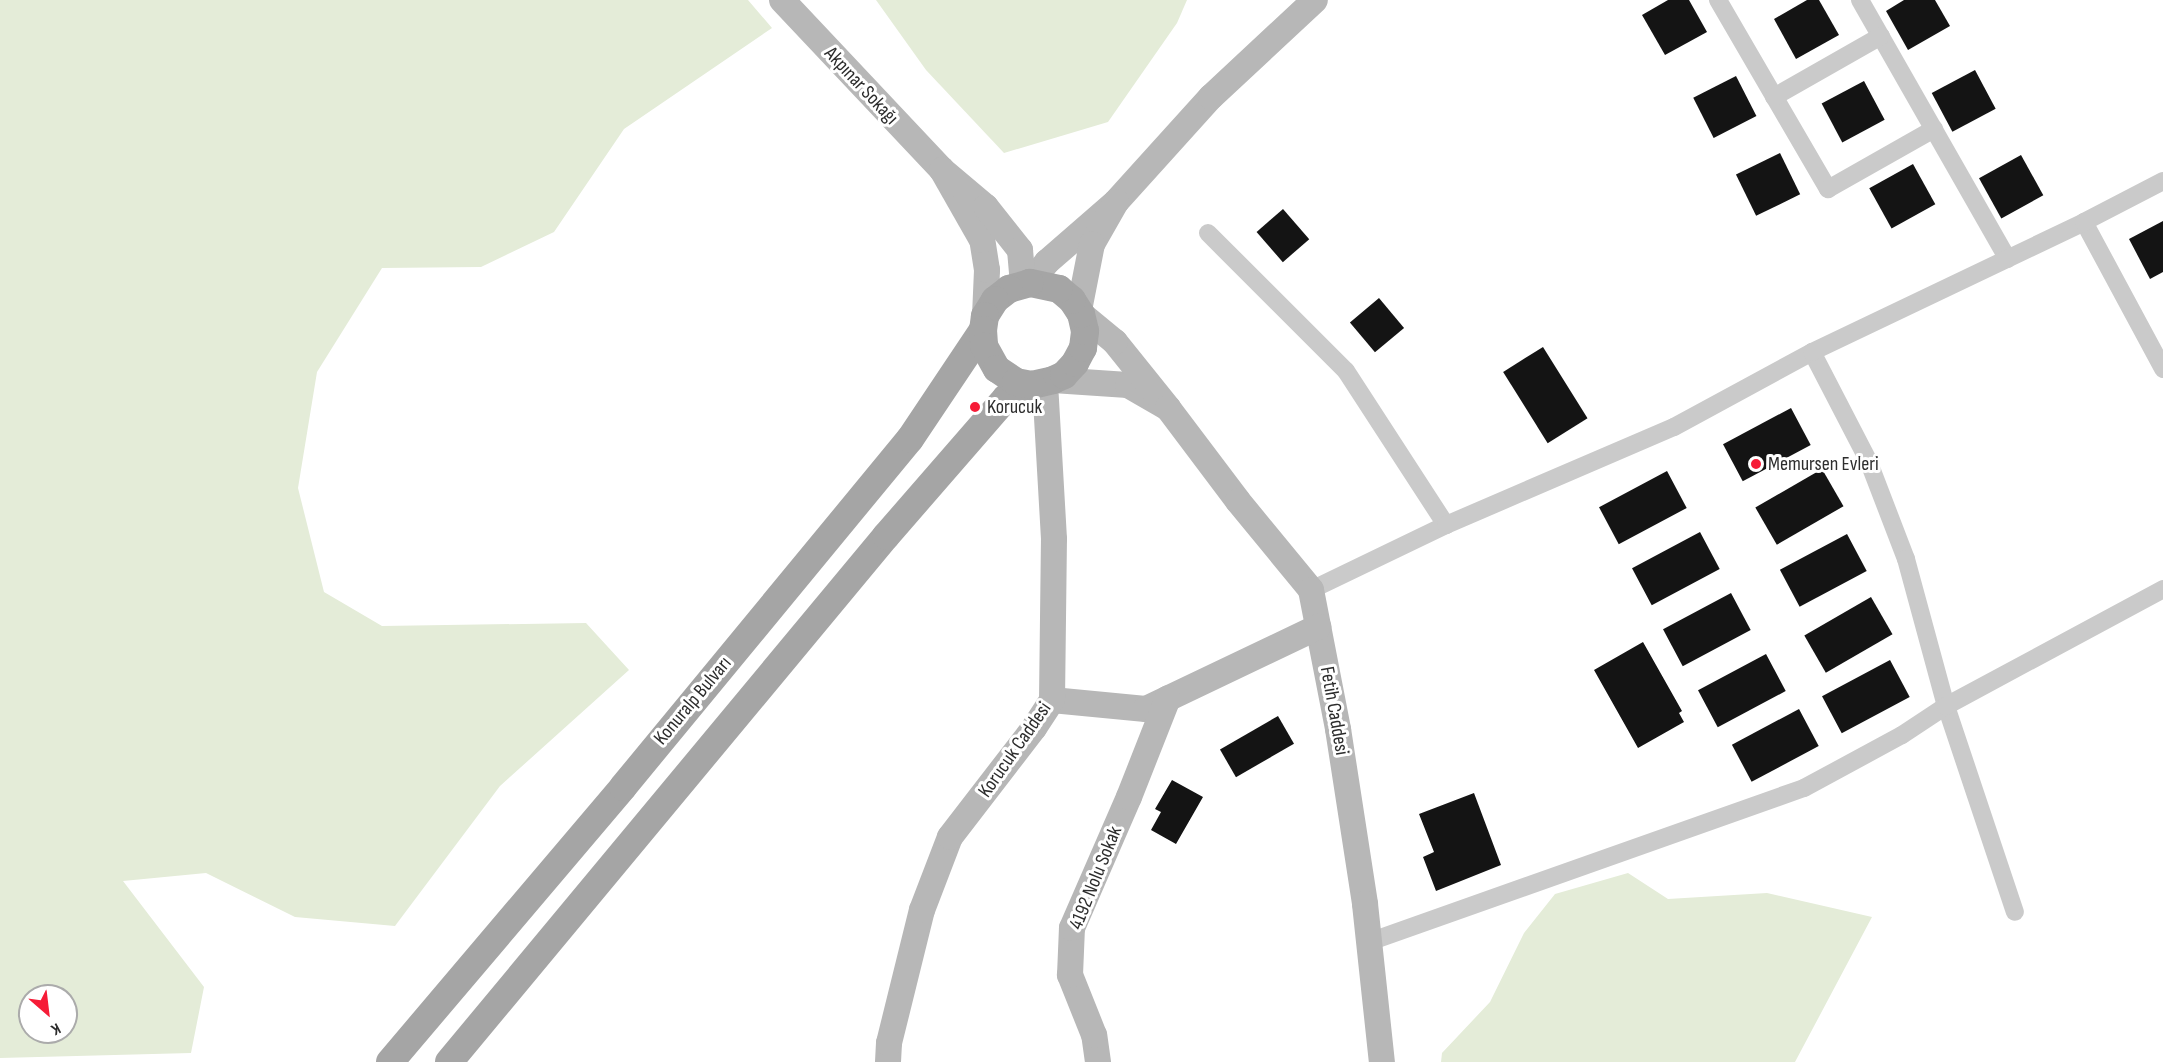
<!DOCTYPE html>
<meta charset="utf-8">
<style>
body{margin:0}
#map{position:relative;width:2163px;height:1062px;overflow:hidden;background:#fff;font-family:"Sofia Sans Condensed",sans-serif}
div>[style]{position:absolute}
.green>*{inset:0;background:#e4ecd8}
.building>*{inset:0;background:#141414;transform-origin:0 0}
.street>*{height:18px;margin:-9px;padding:0 9px;transform-origin:9px;border-radius:9px;background:#cacaca}
.secondary>*{height:26px;margin:-13px;padding:0 13px;transform-origin:13px;border-radius:13px;background:#b7b7b7}
.primary>*{height:28px;margin:-14px;padding:0 14px;transform-origin:14px;border-radius:14px;background:#a5a5a5}
.dots>*{width:16px;height:16px;translate:-50% -50%;box-sizing:border-box;border:3px solid #fff;border-radius:50%}
span{translate:-50% -50%;white-space:nowrap;text-align:center;line-height:1.15;-webkit-text-stroke:6px #fff;paint-order:stroke}
.street-label{font-size:20px;color:#2d2d2d}
.poi-label{font-size:20px;color:#2d2d2d}
.left{translate:0 -50%;text-align:left}
.north{position:absolute;left:18px;top:984px;width:60px;height:60px;box-sizing:border-box;background:#fff;border:2px solid #ababab;border-radius:50%;rotate:152deg;font-size:16px;font-weight:700;line-height:24px;text-align:center;color:#2d2d2d}
.north::after{content:'';display:block;margin:auto;width:21px;height:27px;background:#f61c37;clip-path:polygon(50% 0,100% 100%,50% 72%,0 100%)}
</style>
<div id="map">
<div class="green">
<i style="clip-path:polygon(evenodd,0 0,748px 0,772px 28px,624px 129px,554px 232px,481px 267px,382px 268px,317px 372px,298px 488px,324px 592px,382px 626px,586px 623px,629px 670px,500px 786px,395px 926px,295px 917px,206px 873px,123px 881px,204px 987px,191px 1053px,0 1058px,0 0,30px 996px,66px 996px,66px 1032px,30px 1032px,30px 996px)"></i>
<i style="clip-path:polygon(876px 0,1187px 0,1177px 23px,1108px 122px,1004px 153px,926px 70px)"></i>
<i style="clip-path:polygon(1628px 873px,1668px 899px,1767px 893px,1872px 917px,1795px 1062px,1441px 1062px,1442px 1053px,1490px 1002px,1524px 933px,1555px 894px)"></i>
</div>
<div class="building">
<i style="clip-path:polygon(1668px 0,1689px 0,1707px 32px,1665px 55px,1642px 15px)"></i>
<i style="clip-path:polygon(1807px 0,1819px 0,1839px 35px,1796px 59px,1774px 19px)"></i>
<i style="clip-path:polygon(1904px 0,1935px 0,1950px 26px,1908px 50px,1886px 11px)"></i>
<i style="left:1975px;top:70px;width:44px;height:49px;rotate:62deg"></i>
<i style="left:1736px;top:76px;width:45px;height:48px;rotate:63deg"></i>
<i style="left:1864px;top:81px;width:44px;height:48px;rotate:62deg"></i>
<i style="left:1780px;top:153px;width:46px;height:49px;rotate:64deg"></i>
<i style="left:2021px;top:155px;width:46px;height:48px;rotate:61deg"></i>
<i style="left:1913px;top:164px;width:46px;height:50px;rotate:61deg"></i>
<i style="left:1283px;top:209px;width:40px;height:35px;rotate:49deg"></i>
<i style="clip-path:polygon(2163px 221px,2163px 272px,2150px 279px,2129px 239px)"></i>
<i style="left:1379px;top:298px;width:39px;height:38px;rotate:50deg"></i>
<i style="left:1543px;top:347px;width:84px;height:47px;rotate:58deg"></i>
<i style="left:1791px;top:408px;width:42px;height:77px;rotate:62deg"></i>
<i style="left:1822px;top:469px;width:43px;height:77px;rotate:60deg"></i>
<i style="left:1667px;top:471px;width:42px;height:77px;rotate:62deg"></i>
<i style="left:1700px;top:532px;width:42px;height:77px;rotate:62deg"></i>
<i style="left:1847px;top:534px;width:42px;height:76px;rotate:62deg"></i>
<i style="left:1731px;top:593px;width:42px;height:77px;rotate:62deg"></i>
<i style="left:1871px;top:597px;width:43px;height:77px;rotate:60deg"></i>
<i style="clip-path:polygon(1643px 642px,1682px 711px,1679px 713px,1684px 722px,1638px 748px,1594px 670px)"></i>
<i style="left:1766px;top:654px;width:42px;height:77px;rotate:62deg"></i>
<i style="left:1890px;top:660px;width:42px;height:77px;rotate:62deg"></i>
<i style="left:1799px;top:709px;width:42px;height:76px;rotate:62deg"></i>
<i style="left:1278px;top:716px;width:32px;height:67px;rotate:60deg"></i>
<i style="clip-path:polygon(1172px 780px,1203px 797px,1176px 844px,1151px 830px,1161px 812px,1155px 809px)"></i>
<i style="clip-path:polygon(1474px 793px,1501px 865px,1436px 891px,1423px 857px,1434px 852px,1419px 814px)"></i>
</div>
<div class="street">
<i style="left:1718px;top:0;width:219px;rotate:59.8deg"></i>
<i style="left:1828px;top:189px;width:122px;rotate:-29.5deg"></i>
<i style="left:1860px;top:0;width:298px;rotate:60.3deg"></i>
<i style="left:1774px;top:97px;width:123px;rotate:-29.7deg"></i>
<i style="left:2084px;top:222px;width:167px;rotate:61.7deg"></i>
<i style="left:1208px;top:233px;width:195px;rotate:45deg"></i>
<i style="left:1346px;top:371px;width:184px;rotate:57deg"></i>
<i style="left:1812px;top:352px;width:122px;rotate:62.6deg"></i>
<i style="left:1868px;top:460px;width:106px;rotate:69deg"></i>
<i style="left:1906px;top:559px;width:152px;rotate:74.8deg"></i>
<i style="left:1946px;top:706px;width:217px;rotate:71.5deg"></i>
<i style="left:1311px;top:590px;width:150px;rotate:-25.7deg"></i>
<i style="left:1446px;top:525px;width:248px;rotate:-23.3deg"></i>
<i style="left:1674px;top:427px;width:157px;rotate:-28.5deg"></i>
<i style="left:1812px;top:352px;width:301px;rotate:-25.5deg"></i>
<i style="left:2084px;top:222px;width:89px;rotate:-27.4deg"></i>
<i style="left:1369px;top:942px;width:461px;rotate:-19.5deg"></i>
<i style="left:1804px;top:788px;width:111px;rotate:-28.4deg"></i>
<i style="left:1902px;top:735px;width:53px;rotate:-33.4deg"></i>
<i style="left:1946px;top:706px;width:247px;rotate:-28.3deg"></i>
</div>
<div class="secondary">
<i style="left:782px;top:0;width:233px;rotate:46.7deg"></i>
<i style="left:1116px;top:202px;width:142px;rotate:-47.9deg"></i>
<i style="left:1211px;top:97px;width:142px;rotate:-43deg"></i>
<i style="left:1030px;top:283px;width:27px;rotate:-51deg"></i>
<i style="left:1047px;top:262px;width:91px;rotate:-41deg"></i>
<i style="left:1116px;top:202px;width:48px;rotate:119.7deg"></i>
<i style="left:1092px;top:244px;width:67px;rotate:101.1deg"></i>
<i style="left:985px;top:316px;width:46px;rotate:-87.5deg"></i>
<i style="left:987px;top:270px;width:30px;rotate:-99deg"></i>
<i style="left:982px;top:240px;width:81px;rotate:-119.7deg"></i>
<i style="left:942px;top:170px;width:57px;rotate:40.1deg"></i>
<i style="left:986px;top:207px;width:55px;rotate:51.7deg"></i>
<i style="left:1020px;top:250px;width:35px;rotate:85deg"></i>
<i style="left:1053px;top:380px;width:75px;rotate:3.8deg"></i>
<i style="left:1128px;top:385px;width:46px;rotate:29.9deg"></i>
<i style="left:1168px;top:408px;width:85px;rotate:-128.8deg"></i>
<i style="left:1115px;top:342px;width:44px;rotate:-140.5deg"></i>
<i style="left:1168px;top:408px;width:116px;rotate:53deg"></i>
<i style="left:1238px;top:501px;width:115px;rotate:50.6deg"></i>
<i style="left:1311px;top:590px;width:142px;rotate:79deg"></i>
<i style="left:1338px;top:729px;width:177px;rotate:81.2deg"></i>
<i style="left:1365px;top:904px;width:159px;rotate:83.9deg"></i>
<i style="left:1052px;top:700px;width:94px;rotate:5.5deg"></i>
<i style="left:1146px;top:709px;width:191px;rotate:-25.5deg"></i>
<i style="left:888px;top:1062px;width:19px;rotate:-87deg"></i>
<i style="left:889px;top:1043px;width:137px;rotate:-76.1deg"></i>
<i style="left:922px;top:910px;width:78px;rotate:-69deg"></i>
<i style="left:950px;top:837px;width:138px;rotate:-52.4deg"></i>
<i style="left:1034px;top:728px;width:33px;rotate:-57deg"></i>
<i style="left:1052px;top:700px;width:161px;rotate:-89.3deg"></i>
<i style="left:1054px;top:539px;width:156px;rotate:-93.3deg"></i>
<i style="left:1098px;top:1062px;width:27px;rotate:-98deg"></i>
<i style="left:1094px;top:1035px;width:65px;rotate:-111.8deg"></i>
<i style="left:1070px;top:975px;width:47px;rotate:-87.6deg"></i>
<i style="left:1072px;top:928px;width:143px;rotate:-66.5deg"></i>
<i style="left:1129px;top:797px;width:106px;rotate:-68.5deg"></i>
</div>
<div class="primary">
<i style="left:390px;top:1062px;width:360px;rotate:-49.7deg"></i>
<i style="left:623px;top:787px;width:451px;rotate:-50.5deg"></i>
<i style="left:910px;top:439px;width:131px;rotate:-56.2deg"></i>
<i style="left:449px;top:1062px;width:684px;rotate:-50.28deg"></i>
<i style="left:886px;top:536px;width:183px;rotate:-49deg"></i>
<i style="left:1006px;top:398px;width:29px;rotate:-27deg"></i>
<i style="left:1032px;top:385px;width:22px;rotate:-13deg"></i>
<i style="left:1053px;top:380px;width:12px;rotate:-24deg"></i>
<i style="left:1064px;top:375px;width:16px;rotate:-47deg"></i>
<i style="left:1075px;top:363px;width:17px;rotate:-62deg"></i>
<i style="left:1083px;top:348px;width:17px;rotate:-83deg"></i>
<i style="left:1085px;top:331px;width:17px;rotate:-103deg"></i>
<i style="left:1081px;top:314px;width:17px;rotate:-123deg"></i>
<i style="left:1072px;top:300px;width:17px;rotate:-140deg"></i>
<i style="left:1059px;top:289px;width:30px;rotate:-168deg"></i>
<i style="left:1030px;top:283px;width:22px;rotate:164deg"></i>
<i style="left:1009px;top:289px;width:18px;rotate:142deg"></i>
<i style="left:995px;top:300px;width:19px;rotate:122deg"></i>
<i style="left:985px;top:316px;width:14px;rotate:98deg"></i>
<i style="left:983px;top:330px;width:16px;rotate:86deg"></i>
<i style="left:984px;top:346px;width:26px;rotate:61deg"></i>
<i style="left:997px;top:369px;width:23px;rotate:34deg"></i>
<i style="left:1016px;top:382px;width:16px;rotate:11deg"></i>
</div>
<div class="dots">
<i style="left:975px;top:407px;background:#f61c37"></i>
<i style="left:1756px;top:464px;background:#f61c37"></i>
</div>
<div class="street-label">
<span style="left:861px;top:86px;rotate:47deg">Akpınar Sokağı</span>
<span style="left:693px;top:701px;rotate:-50deg">Konuralp Bulvarı</span>
<span style="left:1334px;top:711px;rotate:80deg">Fetih Caddesi</span>
<span style="left:1015px;top:750px;rotate:-55deg">Korucuk Caddesi</span>
<span style="left:1096px;top:878px;rotate:-68deg">4192 Nolu Sokak</span>
</div>
<div class="poi-label">
<span class="left" style="left:987px;top:407px">Korucuk</span>
<span class="left" style="left:1768px;top:464px">Memursen Evleri</span>
</div>
<div class="north">K</div>
</div>
